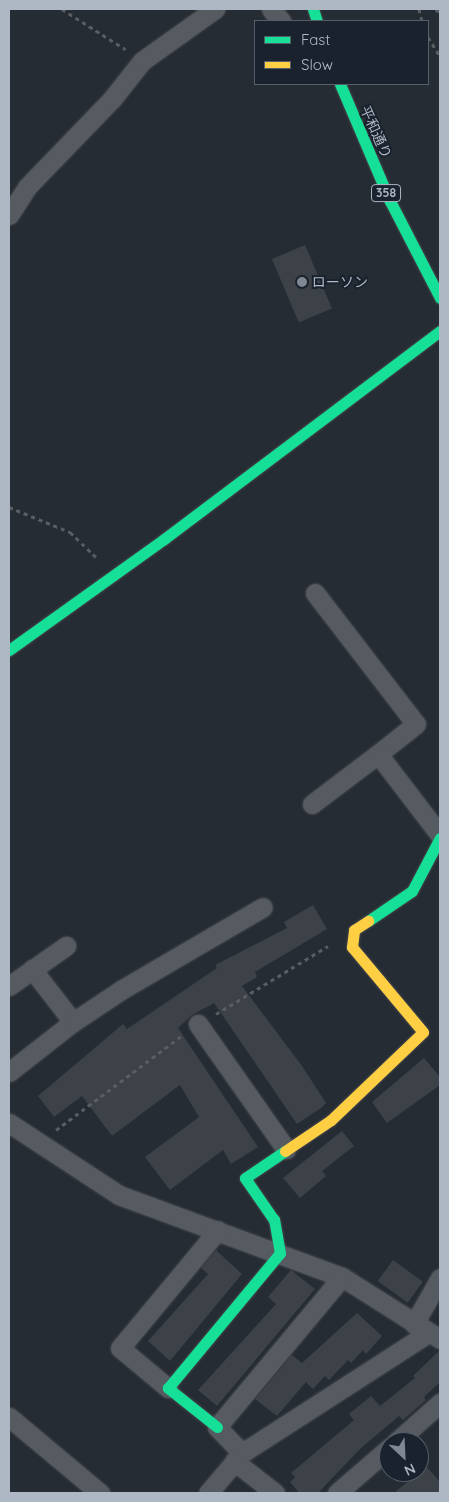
<!DOCTYPE html>
<meta charset="utf-8">
<style>
body{margin:0}
#map{position:relative;width:449px;height:1502px;overflow:hidden;background:#262c33;font-family:Quicksand,"Noto Sans JP",sans-serif}
div>[style]{position:absolute}
.building>*{inset:0;background:#3d4248;transform-origin:0 0}
.path>*{height:3px;margin-top:-1.5px;transform-origin:0;background:repeating-linear-gradient(90deg,#585e64 0 4px,transparent 0 8px)}
.roads{filter:drop-shadow(0 0 1px #44484d) drop-shadow(0 0 1px #44484d)}
.street>*{height:19px;margin:-9.5px;padding:0 9.5px;transform-origin:9.5px;border-radius:9.5px;background:#565a61}
.fast>*{height:11px;margin:-5.5px;padding:0 5.5px;transform-origin:5.5px;border-radius:5.5px;background:#16e098}
.slow>*{height:11px;margin:-5.5px;padding:0 5.5px;transform-origin:5.5px;border-radius:5.5px;background:#ffcf43}
.dots>*{width:14px;height:14px;translate:-50% -50%;box-sizing:border-box;border:2px solid #1a222d;border-radius:50%}
span{translate:-50% -50%;white-space:nowrap;text-align:center;line-height:1.15;-webkit-text-stroke:4px #1a222d;paint-order:stroke}
.shield-label span{padding:1px 4px;background:#1a222d;border:1px solid;border-radius:4px;-webkit-text-stroke-width:0}
.shield-label{font-size:12px;color:#aeb8c5;font-weight:700}
.street-label{font-size:14px;color:#aeb8c5}
.poi-label{font-size:14px;color:#aeb8c5}
.left{translate:0 -50%;text-align:left}
.frame{position:absolute;inset:0;border:10px solid #aeb8c5;pointer-events:none}
.legend{position:absolute;left:254px;top:20px;width:175px;height:65px;box-sizing:border-box;background:#1a222d;border:1px solid #555e6a;margin:0;padding:6px 9px;list-style:none;font-size:15px;color:#aeb8c5}
.legend li{display:flex;align-items:center;gap:10px;height:25px}
.legend b{width:25px;border:1px solid #555e6a}
.north{position:absolute;left:379px;top:1432px;width:50px;height:50px;box-sizing:border-box;background:#1a222d;border:1px solid #555e6a;border-radius:50%;rotate:155deg;font-size:14px;font-weight:700;line-height:20px;text-align:center;color:#aeb8c5}
.north::after{content:'';display:block;margin:auto;width:18px;height:22px;background:#7e8792;clip-path:polygon(50% 0,100% 100%,50% 72%,0 100%)}
</style>
<div id="map">
<div class="building">
<i style="left:305px;top:245px;width:69px;height:36px;rotate:67deg"></i>
<i style="clip-path:polygon(313px 905px,327px 929px,255px 972px,257px 977px,242px 986px,302px 1066px,326px 1103px,321px 1108px,297px 1124px,214px 1003px,192px 1015px,178px 1028px,258px 1147px,231px 1164px,223px 1150px,170px 1190px,145px 1157px,199px 1117px,180px 1085px,112px 1136px,82px 1096px,54px 1117px,38px 1096px,123px 1024px,127px 1029px,217px 968px,215px 965px,287px 928px,284px 922px)"></i>
<i style="clip-path:polygon(424px 1058px,440px 1077px,440px 1085px,387px 1123px,372px 1102px)"></i>
<i style="clip-path:polygon(342px 1131px,354px 1146px,322px 1171px,326px 1176px,300px 1198px,283px 1178px)"></i>
<i style="clip-path:polygon(216px 1250px,242px 1274px,170px 1361px,148px 1341px,208px 1274px,201px 1268px)"></i>
<i style="left:393px;top:1260px;width:37px;height:26px;rotate:36deg"></i>
<i style="clip-path:polygon(291px 1270px,315px 1289px,217px 1406px,198px 1390px,276px 1304px,268px 1297px)"></i>
<i style="clip-path:polygon(357px 1313px,382px 1336px,366px 1354px,363px 1350px,351px 1363px,348px 1360px,329px 1380px,325px 1376px,313px 1389px,306px 1382px,277px 1416px,255px 1399px,292px 1355px,302px 1363px)"></i>
<i style="clip-path:polygon(440px 1350px,440px 1382px,424px 1397px,426px 1400px,403px 1420px,399px 1416px,361px 1448px,318px 1493px,299px 1493px,290px 1482px,295px 1477px,291px 1473px,354px 1420px,349px 1414px,371px 1396px,380px 1406px,415px 1378px,413px 1376px)"></i>
<i style="clip-path:polygon(426px 1466px,440px 1482px,440px 1493px,394px 1493px)"></i>
</div>
<div class="path">
<i style="left:62px;top:9px;width:75px;rotate:32.4deg"></i>
<i style="left:419px;top:9px;width:12px;rotate:76deg"></i>
<i style="left:436px;top:9px;width:6px;rotate:51deg"></i>
<i style="left:428px;top:37px;width:22px;rotate:58deg"></i>
<i style="left:9px;top:507px;width:66px;rotate:22.3deg"></i>
<i style="left:70px;top:532px;width:36px;rotate:44deg"></i>
<i style="left:216px;top:1014px;width:131px;rotate:-31.3deg"></i>
<i style="left:56px;top:1130px;width:156px;rotate:-36.9deg"></i>
</div>
<div class="roads">
<div class="street">
<i style="left:271px;top:9px;width:16px;rotate:50deg"></i>
<i style="left:9px;top:215px;width:33px;rotate:-57deg"></i>
<i style="left:27px;top:187px;width:122px;rotate:-46deg"></i>
<i style="left:112px;top:99px;width:48px;rotate:-51.7deg"></i>
<i style="left:142px;top:61px;width:90px;rotate:-35.5deg"></i>
<i style="left:315px;top:593px;width:165px;rotate:52.4deg"></i>
<i style="left:416px;top:724px;width:48px;rotate:141.7deg"></i>
<i style="left:312px;top:804px;width:83px;rotate:-37.1deg"></i>
<i style="left:378px;top:754px;width:102px;rotate:52.6deg"></i>
<i style="left:32px;top:969px;width:67px;rotate:52.3deg"></i>
<i style="left:9px;top:986px;width:70px;rotate:-35.1deg"></i>
<i style="left:198px;top:1024px;width:153px;rotate:54.9deg"></i>
<i style="left:9px;top:1072px;width:81px;rotate:-38deg"></i>
<i style="left:73px;top:1022px;width:58px;rotate:-33.7deg"></i>
<i style="left:121px;top:990px;width:164px;rotate:-30.3deg"></i>
<i style="left:9px;top:1123px;width:131px;rotate:33.2deg"></i>
<i style="left:119px;top:1195px;width:238px;rotate:20.2deg"></i>
<i style="left:342px;top:1277px;width:116px;rotate:32.3deg"></i>
<i style="left:414px;top:1324px;width:53px;rotate:-60.5deg"></i>
<i style="left:168px;top:1388px;width:62px;rotate:-140.2deg"></i>
<i style="left:120px;top:1348px;width:153px;rotate:-50.3deg"></i>
<i style="left:9px;top:1417px;width:119px;rotate:39.9deg"></i>
<i style="left:396px;top:1442px;width:59px;rotate:-41.6deg"></i>
<i style="left:242px;top:1453px;width:36px;rotate:-134deg"></i>
<i style="left:217px;top:1427px;width:195px;rotate:-50.2deg"></i>
<i style="left:234px;top:1461px;width:52px;rotate:38deg"></i>
<i style="left:208px;top:1493px;width:52px;rotate:-49.6deg"></i>
<i style="left:242px;top:1453px;width:221px;rotate:-32.8deg"></i>
<i style="left:337px;top:1493px;width:69px;rotate:-40.9deg"></i>
</div>
<div class="fast">
<i style="left:313px;top:9px;width:13px;rotate:72deg"></i>
<i style="left:340px;top:84px;width:127px;rotate:66.9deg"></i>
<i style="left:390px;top:201px;width:109px;rotate:62.7deg"></i>
<i style="left:9px;top:650px;width:191px;rotate:-35.6deg"></i>
<i style="left:164px;top:539px;width:346px;rotate:-37deg"></i>
<i style="left:368px;top:921px;width:53px;rotate:-34.3deg"></i>
<i style="left:412px;top:891px;width:60px;rotate:-62.2deg"></i>
<i style="left:217px;top:1427px;width:63px;rotate:-141.5deg"></i>
<i style="left:168px;top:1388px;width:175px;rotate:-50.3deg"></i>
<i style="left:280px;top:1253px;width:34px;rotate:-100deg"></i>
<i style="left:274px;top:1220px;width:51px;rotate:-124.6deg"></i>
<i style="left:245px;top:1178px;width:48px;rotate:-34deg"></i>
</div>
<div class="slow">
<i style="left:285px;top:1151px;width:55px;rotate:-34deg"></i>
<i style="left:331px;top:1120px;width:127px;rotate:-43.7deg"></i>
<i style="left:423px;top:1032px;width:111px;rotate:-129.9deg"></i>
<i style="left:352px;top:947px;width:17px;rotate:-83deg"></i>
<i style="left:354px;top:930px;width:17px;rotate:-33deg"></i>
</div>
</div>
<div class="dots">
<i style="left:302px;top:282px;background:#7e8792"></i>
</div>
<div class="shield-label">
<span style="left:386px;top:193px">358</span>
</div>
<div class="street-label">
<span style="left:376px;top:132px;rotate:66deg">平和通り</span>
</div>
<div class="poi-label">
<span class="left" style="left:312px;top:282px">ローソン</span>
</div>
<div class="frame"></div>
<ul class="legend">
<li><b style="height:6px;background:#16e098"></b>Fast</li>
<li><b style="height:6px;background:#ffcf43"></b>Slow</li>
</ul>
<div class="north">N</div>
</div>
